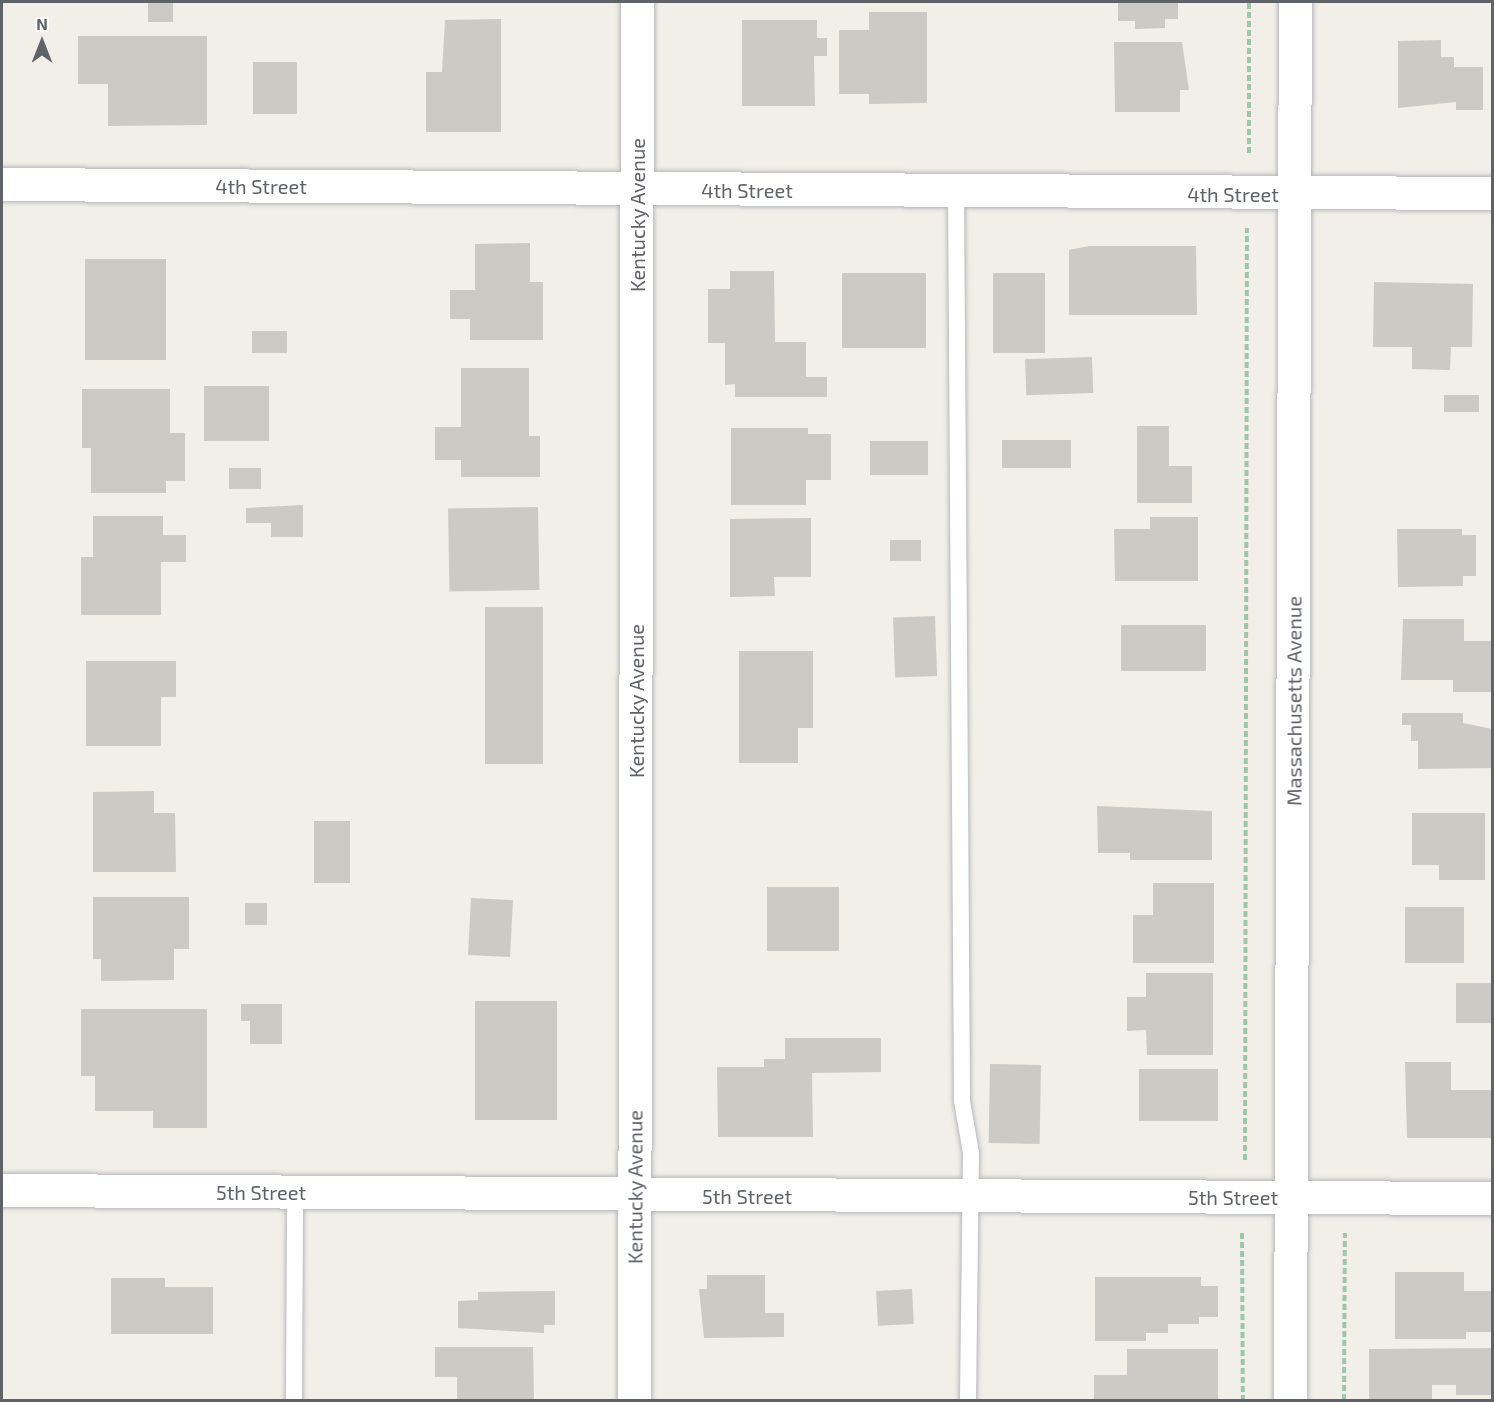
<!DOCTYPE html>
<style>
body{margin:0}
#map{position:relative;width:1494px;height:1402px;overflow:hidden;background:#f1efe8;font-family:"Exo 2",sans-serif}
div>[style]{position:absolute}
.building>*{inset:0;background:#cccac5;transform-origin:0 0}
.path>*{height:4px;margin-top:-2px;transform-origin:0;background:repeating-linear-gradient(90deg,#9cc7a9 0 6px,transparent 0 9px)}
.roads{filter:drop-shadow(0 0 2px #b5b8bc) drop-shadow(0 0 2px #b5b8bc)}
.lane>*{height:16px;margin:-8px;padding:0 8px;transform-origin:8px;border-radius:8px;background:#fff}
.street>*{height:33px;margin:-16.5px;padding:0 16.5px;transform-origin:16.5px;border-radius:16.5px;background:#fff}
span{translate:-50% -50%;white-space:nowrap;text-align:center;line-height:1.15;-webkit-text-stroke:4.5px #fff;paint-order:stroke}
.street-label{font-size:20px;color:#5f6368}
.frame{position:absolute;inset:0;border:3px solid #5f6368;pointer-events:none}
.north{position:absolute;left:12px;top:12px;width:60px;height:60px;-webkit-text-stroke:4px #fff;paint-order:stroke;rotate:0deg;font-size:16px;font-weight:700;line-height:24px;text-align:center;color:#5f6368}
.north::after{content:'';display:block;margin:auto;width:21px;height:27px;background:#5f6368;clip-path:polygon(50% 0,100% 100%,50% 72%,0 100%)}
</style>
<div id="map">
<div class="building">
<i style="left:148px;top:2px;width:25px;height:20px"></i>
<i style="clip-path:polygon(1118px 2px,1178px 2px,1178px 19px,1165px 19px,1165px 28px,1135px 29px,1135px 21px,1118px 21px)"></i>
<i style="clip-path:polygon(869px 12px,927px 12px,927px 103px,869px 104px,869px 94px,839px 94px,839px 30px,869px 30px)"></i>
<i style="clip-path:polygon(501px 19px,501px 132px,426px 132px,426px 72px,442px 72px,445px 20px)"></i>
<i style="clip-path:polygon(742px 20px,817px 20px,817px 38px,827px 38px,827px 56px,814px 56px,815px 106px,742px 106px)"></i>
<i style="clip-path:polygon(78px 36px,207px 36px,207px 125px,108px 126px,108px 84px,78px 84px)"></i>
<i style="clip-path:polygon(1441px 40px,1441px 57px,1454px 57px,1454px 67px,1483px 67px,1483px 110px,1456px 110px,1456px 102px,1398px 108px,1398px 41px)"></i>
<i style="clip-path:polygon(1114px 42px,1182px 42px,1189px 90px,1180px 90px,1180px 112px,1115px 112px)"></i>
<i style="left:253px;top:62px;width:44px;height:52px"></i>
<i style="clip-path:polygon(530px 243px,530px 282px,543px 282px,543px 340px,470px 340px,470px 319px,450px 319px,450px 290px,475px 290px,475px 244px)"></i>
<i style="clip-path:polygon(1089px 246px,1196px 246px,1197px 315px,1069px 315px,1069px 250px)"></i>
<i style="left:85px;top:259px;width:81px;height:101px"></i>
<i style="clip-path:polygon(730px 271px,774px 271px,775px 342px,806px 342px,806px 377px,827px 377px,827px 397px,735px 397px,735px 384px,725px 385px,725px 343px,708px 343px,708px 289px,730px 289px)"></i>
<i style="left:842px;top:273px;width:84px;height:75px"></i>
<i style="left:993px;top:273px;width:52px;height:80px"></i>
<i style="clip-path:polygon(1374px 282px,1473px 284px,1472px 347px,1451px 347px,1450px 370px,1412px 369px,1412px 347px,1373px 347px)"></i>
<i style="left:252px;top:331px;width:35px;height:22px"></i>
<i style="left:1092px;top:357px;width:36px;height:67px;rotate:88deg"></i>
<i style="clip-path:polygon(461px 368px,529px 368px,529px 436px,540px 436px,540px 477px,461px 477px,461px 460px,435px 460px,435px 427px,461px 427px)"></i>
<i style="left:204px;top:386px;width:65px;height:55px"></i>
<i style="clip-path:polygon(82px 389px,170px 389px,170px 433px,185px 433px,185px 481px,166px 481px,166px 493px,91px 493px,91px 448px,82px 448px)"></i>
<i style="left:1444px;top:395px;width:35px;height:17px"></i>
<i style="clip-path:polygon(1137px 426px,1169px 426px,1169px 466px,1192px 466px,1192px 503px,1137px 503px)"></i>
<i style="clip-path:polygon(731px 428px,808px 428px,808px 434px,831px 434px,831px 480px,806px 480px,806px 505px,731px 505px)"></i>
<i style="left:1071px;top:440px;width:28px;height:69px;rotate:90deg"></i>
<i style="left:870px;top:441px;width:58px;height:34px"></i>
<i style="left:229px;top:468px;width:32px;height:21px"></i>
<i style="clip-path:polygon(303px 505px,303px 537px,271px 537px,271px 523px,246px 523px,246px 508px)"></i>
<i style="left:538px;top:507px;width:83px;height:90px;rotate:89deg"></i>
<i style="clip-path:polygon(93px 516px,163px 516px,163px 535px,186px 535px,186px 562px,161px 562px,161px 615px,81px 615px,81px 557px,93px 557px)"></i>
<i style="clip-path:polygon(1150px 517px,1198px 517px,1198px 581px,1115px 581px,1114px 529px,1150px 529px)"></i>
<i style="clip-path:polygon(811px 518px,811px 577px,774px 577px,775px 596px,730px 597px,730px 519px)"></i>
<i style="clip-path:polygon(1397px 529px,1462px 529px,1462px 535px,1476px 535px,1476px 576px,1463px 576px,1463px 586px,1398px 587px)"></i>
<i style="left:890px;top:540px;width:31px;height:21px"></i>
<i style="left:543px;top:607px;width:157px;height:58px;rotate:90deg"></i>
<i style="left:935px;top:616px;width:60px;height:42px;rotate:88deg"></i>
<i style="clip-path:polygon(1403px 619px,1464px 619px,1464px 641px,1492px 641px,1492px 692px,1453px 692px,1453px 680px,1401px 680px)"></i>
<i style="left:1121px;top:625px;width:85px;height:46px"></i>
<i style="clip-path:polygon(739px 651px,813px 651px,813px 728px,798px 728px,798px 763px,739px 763px)"></i>
<i style="clip-path:polygon(86px 661px,176px 661px,176px 697px,161px 697px,161px 746px,86px 746px)"></i>
<i style="clip-path:polygon(1402px 713px,1463px 713px,1463px 723px,1492px 729px,1492px 768px,1418px 769px,1418px 741px,1411px 741px,1411px 725px,1402px 725px)"></i>
<i style="clip-path:polygon(154px 791px,154px 813px,175px 813px,176px 872px,93px 872px,93px 792px)"></i>
<i style="clip-path:polygon(1097px 806px,1212px 811px,1212px 860px,1130px 860px,1130px 853px,1098px 853px)"></i>
<i style="clip-path:polygon(1412px 813px,1485px 813px,1485px 880px,1439px 880px,1439px 865px,1412px 865px)"></i>
<i style="left:314px;top:821px;width:36px;height:62px"></i>
<i style="clip-path:polygon(1153px 883px,1214px 883px,1214px 963px,1133px 963px,1133px 915px,1153px 915px)"></i>
<i style="left:767px;top:887px;width:72px;height:64px"></i>
<i style="clip-path:polygon(93px 897px,189px 897px,189px 949px,174px 949px,174px 980px,101px 981px,101px 959px,93px 959px)"></i>
<i style="left:471px;top:898px;width:42px;height:57px;rotate:3deg"></i>
<i style="left:245px;top:903px;width:22px;height:22px"></i>
<i style="left:1405px;top:907px;width:59px;height:56px"></i>
<i style="clip-path:polygon(1146px 973px,1213px 973px,1213px 1055px,1147px 1055px,1146px 1030px,1127px 1031px,1127px 997px,1146px 997px)"></i>
<i style="left:1456px;top:983px;width:36px;height:40px"></i>
<i style="left:475px;top:1001px;width:82px;height:119px"></i>
<i style="clip-path:polygon(241px 1004px,282px 1004px,282px 1044px,250px 1044px,250px 1021px,241px 1021px)"></i>
<i style="clip-path:polygon(81px 1009px,207px 1009px,207px 1128px,153px 1128px,153px 1111px,95px 1111px,95px 1076px,81px 1076px)"></i>
<i style="clip-path:polygon(785px 1038px,881px 1038px,881px 1072px,812px 1073px,813px 1137px,718px 1137px,717px 1067px,764px 1067px,764px 1059px,785px 1059px)"></i>
<i style="clip-path:polygon(1405px 1062px,1451px 1062px,1451px 1090px,1492px 1090px,1492px 1138px,1407px 1138px)"></i>
<i style="left:990px;top:1064px;width:51px;height:79px;rotate:1deg"></i>
<i style="left:1139px;top:1069px;width:79px;height:52px"></i>
<i style="clip-path:polygon(1395px 1272px,1464px 1272px,1464px 1291px,1492px 1291px,1492px 1332px,1466px 1332px,1466px 1339px,1395px 1339px)"></i>
<i style="clip-path:polygon(707px 1275px,765px 1275px,765px 1313px,784px 1313px,784px 1337px,704px 1338px,699px 1289px,707px 1289px)"></i>
<i style="clip-path:polygon(1095px 1277px,1201px 1277px,1201px 1286px,1218px 1286px,1218px 1317px,1199px 1317px,1199px 1324px,1168px 1324px,1168px 1333px,1146px 1333px,1146px 1341px,1095px 1341px)"></i>
<i style="clip-path:polygon(111px 1278px,165px 1278px,165px 1287px,213px 1287px,213px 1334px,111px 1334px)"></i>
<i style="left:912px;top:1289px;width:35px;height:36px;rotate:87deg"></i>
<i style="clip-path:polygon(555px 1291px,555px 1325px,544px 1325px,544px 1333px,458px 1328px,458px 1301px,478px 1300px,478px 1292px)"></i>
<i style="clip-path:polygon(435px 1347px,533px 1347px,534px 1400px,457px 1400px,457px 1377px,435px 1377px)"></i>
<i style="clip-path:polygon(1492px 1348px,1492px 1395px,1456px 1395px,1456px 1385px,1432px 1385px,1432px 1400px,1369px 1400px,1369px 1349px)"></i>
<i style="clip-path:polygon(1127px 1349px,1218px 1349px,1218px 1400px,1094px 1400px,1094px 1375px,1127px 1375px)"></i>
</div>
<div class="path">
<i style="left:1249px;top:153px;width:151px;rotate:-90deg"></i>
<i style="left:1245px;top:1160px;width:932px;rotate:-89.88deg"></i>
<i style="left:1242px;top:1233px;width:167px;rotate:89.7deg"></i>
<i style="left:1344px;top:1400px;width:167px;rotate:-89.7deg"></i>
</div>
<div class="roads">
<div class="lane">
<i style="left:956px;top:192px;width:909px;rotate:89.62deg"></i>
<i style="left:962px;top:1101px;width:53px;rotate:80.2deg"></i>
<i style="left:971px;top:1153px;width:247px;rotate:90.7deg"></i>
<i style="left:294px;top:1400px;width:207px;rotate:-89.7deg"></i>
</div>
<div class="street">
<i style="left:2px;top:184px;width:1490px;rotate:0.35deg"></i>
<i style="left:2px;top:1190px;width:1490px;rotate:0.31deg"></i>
<i style="left:634px;top:1400px;width:1398px;rotate:-89.88deg"></i>
<i style="left:1290px;top:1400px;width:1398px;rotate:-89.8deg"></i>
</div>
</div>
<div class="street-label">
<span style="left:261px;top:186px">4th Street</span>
<span style="left:747px;top:190px">4th Street</span>
<span style="left:1233px;top:194px">4th Street</span>
<span style="left:637px;top:215px;rotate:-90deg">Kentucky Avenue</span>
<span style="left:636px;top:701px;rotate:-90deg">Kentucky Avenue</span>
<span style="left:1294px;top:701px;rotate:-90deg">Massachusetts Avenue</span>
<span style="left:635px;top:1187px;rotate:-90deg">Kentucky Avenue</span>
<span style="left:261px;top:1192px">5th Street</span>
<span style="left:747px;top:1196px">5th Street</span>
<span style="left:1233px;top:1197px">5th Street</span>
</div>
<div class="frame"></div>
<div class="north">N</div>
</div>
